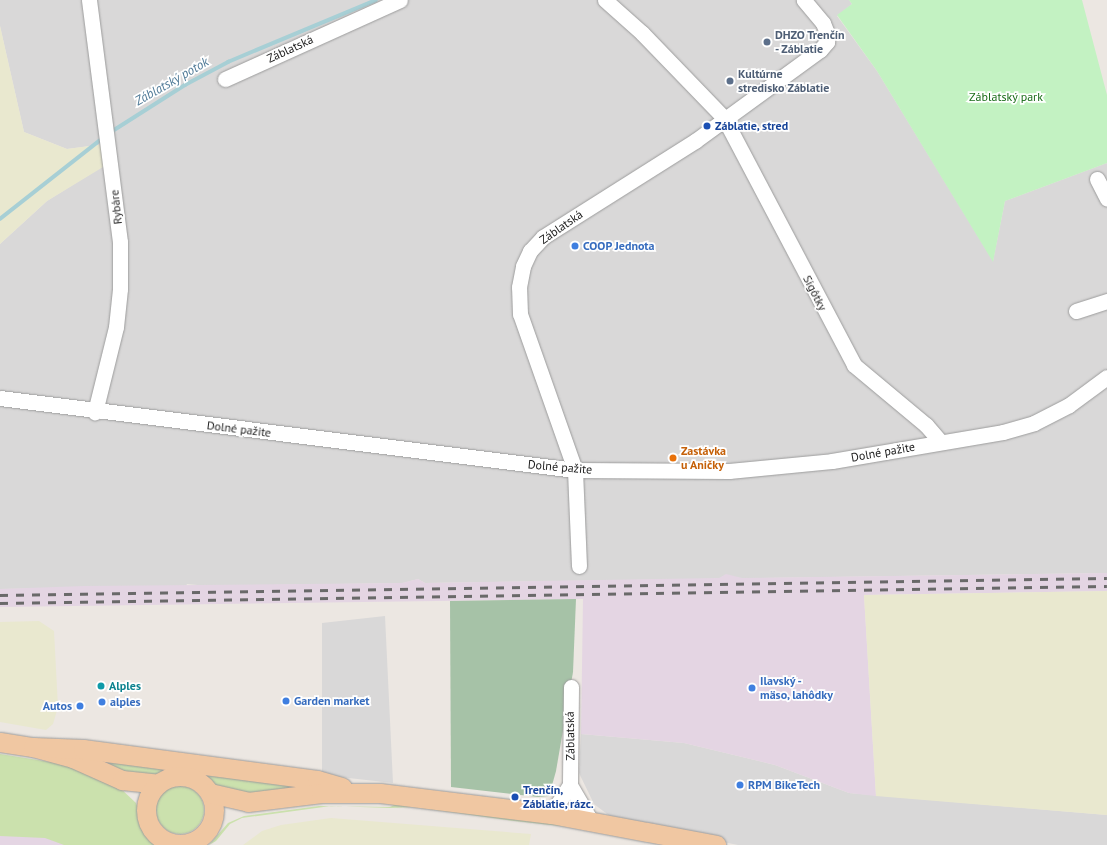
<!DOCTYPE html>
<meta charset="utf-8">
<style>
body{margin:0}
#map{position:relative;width:1107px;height:845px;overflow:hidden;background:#ece7e2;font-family:"PT Sans",sans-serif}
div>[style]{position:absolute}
.residential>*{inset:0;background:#d9d8d8}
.industrial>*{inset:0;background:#e4d5e3}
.farmland>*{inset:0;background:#e9e8cf}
.grass>*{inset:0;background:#cbe1ad}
.round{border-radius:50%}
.cemetery>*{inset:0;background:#a6c2a7}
.park>*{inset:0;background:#c3f2c2}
.stream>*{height:3.5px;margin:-1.75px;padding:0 1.75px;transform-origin:1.75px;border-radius:1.75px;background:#a7cfd5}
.roads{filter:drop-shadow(0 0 1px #9c9c9c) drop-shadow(0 0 1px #9c9c9c)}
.minor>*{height:15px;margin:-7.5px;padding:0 7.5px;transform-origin:7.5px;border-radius:7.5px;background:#fff}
.major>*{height:19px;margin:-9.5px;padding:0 9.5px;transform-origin:9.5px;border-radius:9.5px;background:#f0c7a2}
.major>.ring{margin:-9.5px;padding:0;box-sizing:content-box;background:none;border:19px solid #f0c7a2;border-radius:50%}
.rail>*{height:3px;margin-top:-1.5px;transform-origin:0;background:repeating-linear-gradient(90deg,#696969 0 8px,transparent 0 16px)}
.dots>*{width:11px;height:11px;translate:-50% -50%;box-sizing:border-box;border:2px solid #fff;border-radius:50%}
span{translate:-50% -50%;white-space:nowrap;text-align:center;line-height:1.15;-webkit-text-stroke:3.5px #fff;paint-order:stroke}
.service-label{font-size:12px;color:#4e5e75;font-weight:700}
.left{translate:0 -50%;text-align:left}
.street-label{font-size:12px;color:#1b1b1b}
.park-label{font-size:12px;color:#186b17}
.transit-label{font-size:12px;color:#164399;font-weight:700}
.shop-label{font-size:12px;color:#366cbe;font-weight:700}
.right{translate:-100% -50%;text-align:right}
.food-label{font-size:12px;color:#c56008;font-weight:700}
.culture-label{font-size:12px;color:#0d838f;font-weight:700}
.water-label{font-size:13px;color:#517b98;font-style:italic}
</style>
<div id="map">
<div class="residential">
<i style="clip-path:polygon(0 0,849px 0,852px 4px,837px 16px,877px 71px,993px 261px,1005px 201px,1107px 163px,1107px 573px,425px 583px,418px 579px,403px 583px,208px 586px,187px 584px,186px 586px,0 589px,0 244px,47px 201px,108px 163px,105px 144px,67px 149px,24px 132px,0 26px)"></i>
<i style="clip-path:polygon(385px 616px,393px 783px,322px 775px,322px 623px)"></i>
<i style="clip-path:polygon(581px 734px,684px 743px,775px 765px,849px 793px,1107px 815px,1107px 845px,738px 845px,615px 820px,594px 804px,579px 773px)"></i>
</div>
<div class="industrial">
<i style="clip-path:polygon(1107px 573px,1107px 591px,864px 595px,876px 796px,849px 793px,775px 765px,684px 743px,581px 734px,583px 599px,0 607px,0 589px,84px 586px,402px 583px,418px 579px,425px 583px,719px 578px,726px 574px,742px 578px)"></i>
<i style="clip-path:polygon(0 835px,125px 838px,133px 845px,0 845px)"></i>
</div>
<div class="farmland">
<i style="clip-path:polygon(0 26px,24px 132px,67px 149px,105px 144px,108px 164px,47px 201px,0 244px)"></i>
<i style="clip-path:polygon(1107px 591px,1107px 815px,876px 796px,864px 595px)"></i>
<i style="clip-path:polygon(39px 621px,54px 631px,58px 707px,53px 724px,46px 730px,0 722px,0 622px)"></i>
<i style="clip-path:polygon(331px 818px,531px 834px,529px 845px,243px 845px,262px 831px,281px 825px)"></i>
</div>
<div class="grass">
<i style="clip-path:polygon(0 754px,63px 764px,119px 787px,136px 803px,147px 832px,160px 845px,64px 845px,45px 838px,0 836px)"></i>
<i style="clip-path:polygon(93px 755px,311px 785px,251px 794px,214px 788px,204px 778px,192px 772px,176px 771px,160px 776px,125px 774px)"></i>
<i class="round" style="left:156px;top:786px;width:48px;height:48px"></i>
<i style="clip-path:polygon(396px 804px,528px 820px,578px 828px,514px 821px,414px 807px,390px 808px,331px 806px,242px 818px,230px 824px,216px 841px,209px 845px,228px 823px,244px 816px,319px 806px,390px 807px)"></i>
</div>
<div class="cemetery">
<i style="clip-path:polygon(576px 599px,573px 672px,556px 771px,549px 796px,538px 797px,451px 787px,450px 601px)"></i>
</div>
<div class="park">
<i style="clip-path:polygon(849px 0,1082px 0,1107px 95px,1107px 163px,1005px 201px,993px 262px,877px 71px,837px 15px,852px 4px)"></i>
</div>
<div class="stream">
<i style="left:111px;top:132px;width:88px;rotate:-32.4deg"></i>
<i style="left:185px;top:85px;width:49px;rotate:-28.1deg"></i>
<i style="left:228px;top:62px;width:160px;rotate:-22.7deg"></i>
<i style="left:0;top:219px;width:131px;rotate:-38.2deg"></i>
</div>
<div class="roads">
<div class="minor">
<i style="left:89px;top:0;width:244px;rotate:82.7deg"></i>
<i style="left:120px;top:242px;width:47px;rotate:90deg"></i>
<i style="left:120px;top:289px;width:38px;rotate:96deg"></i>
<i style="left:116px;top:327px;width:88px;rotate:103.9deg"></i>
<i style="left:605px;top:0;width:50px;rotate:41.7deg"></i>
<i style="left:642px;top:33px;width:118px;rotate:46deg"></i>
<i style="left:724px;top:118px;width:279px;rotate:62.2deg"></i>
<i style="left:854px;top:365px;width:94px;rotate:39.8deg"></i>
<i style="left:926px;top:425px;width:21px;rotate:49deg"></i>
<i style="left:225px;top:79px;width:192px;rotate:-24.3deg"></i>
<i style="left:1097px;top:179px;width:22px;rotate:63deg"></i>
<i style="left:1076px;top:311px;width:33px;rotate:-18deg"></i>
<i style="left:0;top:398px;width:579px;rotate:7.14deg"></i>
<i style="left:575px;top:470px;width:154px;rotate:0.4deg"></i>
<i style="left:729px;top:471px;width:103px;rotate:-5.5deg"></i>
<i style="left:832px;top:461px;width:173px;rotate:-9.6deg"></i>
<i style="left:1003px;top:432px;width:32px;rotate:-16deg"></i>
<i style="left:1034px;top:423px;width:39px;rotate:-27deg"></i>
<i style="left:1069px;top:405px;width:47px;rotate:-36.4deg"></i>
<i style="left:579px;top:566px;width:96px;rotate:-92.4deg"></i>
<i style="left:575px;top:470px;width:165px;rotate:-109.4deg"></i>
<i style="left:520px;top:314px;width:27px;rotate:-92deg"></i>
<i style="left:519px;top:287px;width:21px;rotate:-79deg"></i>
<i style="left:523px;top:266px;width:17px;rotate:-65deg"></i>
<i style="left:530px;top:251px;width:19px;rotate:-47deg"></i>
<i style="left:543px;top:237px;width:180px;rotate:-32.3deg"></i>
<i style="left:695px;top:141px;width:155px;rotate:-36.1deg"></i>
<i style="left:820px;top:50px;width:11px;rotate:-49deg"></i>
<i style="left:827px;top:42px;width:9px;rotate:-90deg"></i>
<i style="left:827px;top:33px;width:11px;rotate:-112deg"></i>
<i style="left:823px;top:23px;width:30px;rotate:-130deg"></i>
<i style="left:571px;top:687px;width:98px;rotate:90.6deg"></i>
<i style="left:570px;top:785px;width:42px;rotate:59.7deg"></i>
<i style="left:551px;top:814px;width:35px;rotate:-57deg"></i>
</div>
<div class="major">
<i style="left:0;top:742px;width:33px;rotate:9deg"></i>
<i style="left:33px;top:747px;width:41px;rotate:15.4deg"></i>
<i style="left:73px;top:758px;width:54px;rotate:24.2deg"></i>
<i style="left:122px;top:780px;width:36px;rotate:6deg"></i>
<i style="left:33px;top:747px;width:50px;rotate:2.3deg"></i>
<i style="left:83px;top:749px;width:236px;rotate:7.5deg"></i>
<i style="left:317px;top:780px;width:26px;rotate:16deg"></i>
<i class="ring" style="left:146px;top:776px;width:49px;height:49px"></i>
<i style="left:210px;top:793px;width:39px;rotate:13deg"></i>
<i style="left:248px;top:802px;width:74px;rotate:-7deg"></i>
<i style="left:321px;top:793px;width:59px"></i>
<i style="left:380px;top:793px;width:172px;rotate:7deg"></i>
<i style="left:551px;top:814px;width:168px;rotate:10.6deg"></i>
</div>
</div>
<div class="rail">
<i style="left:0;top:595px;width:1107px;rotate:-0.88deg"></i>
<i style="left:0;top:603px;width:1107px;rotate:-0.88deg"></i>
</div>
<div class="dots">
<i style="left:767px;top:42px;background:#5c6f8a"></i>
<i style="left:730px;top:81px;background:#5c6f8a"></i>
<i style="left:707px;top:126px;background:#1a4fb4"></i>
<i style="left:575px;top:246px;background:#3f7fe0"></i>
<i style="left:673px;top:458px;background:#e8710a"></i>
<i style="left:101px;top:686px;background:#0f9aa8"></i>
<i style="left:752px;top:688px;background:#3f7fe0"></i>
<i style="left:286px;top:701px;background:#3f7fe0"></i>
<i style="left:102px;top:702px;background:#3f7fe0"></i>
<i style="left:80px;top:706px;background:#3f7fe0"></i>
<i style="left:740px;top:785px;background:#3f7fe0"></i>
<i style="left:515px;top:797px;background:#1a4fb4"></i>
</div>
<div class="service-label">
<span class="left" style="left:775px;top:42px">DHZO Trenčín<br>- Záblatie</span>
<span class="left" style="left:738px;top:81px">Kultúrne<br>stredisko Záblatie</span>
</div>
<div class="street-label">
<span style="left:290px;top:49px;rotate:-25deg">Záblatská</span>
<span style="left:116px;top:207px;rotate:-96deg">Rybáre</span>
<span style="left:561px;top:227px;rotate:-35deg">Záblatská</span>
<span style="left:815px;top:293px;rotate:63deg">Sigôtky</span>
<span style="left:239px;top:429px;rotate:7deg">Dolné pažite</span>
<span style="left:883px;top:452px;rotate:-10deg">Dolné pažite</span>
<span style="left:560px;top:467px;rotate:5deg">Dolné pažite</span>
<span style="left:570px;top:736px;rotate:-91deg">Záblatská</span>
</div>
<div class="park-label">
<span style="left:1006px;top:97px">Záblatský park</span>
</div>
<div class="transit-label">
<span class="left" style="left:715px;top:126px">Záblatie, stred</span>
<span class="left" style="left:523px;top:797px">Trenčín,<br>Záblatie, rázc.</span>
</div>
<div class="shop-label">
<span class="left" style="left:583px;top:246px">COOP Jednota</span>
<span class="left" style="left:760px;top:688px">Ilavský -<br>mäso, lahôdky</span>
<span class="left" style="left:294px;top:701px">Garden market</span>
<span class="left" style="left:110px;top:702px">alples</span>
<span class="right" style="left:72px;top:706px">Autos</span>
<span class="left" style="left:748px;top:785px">RPM BikeTech</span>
</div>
<div class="food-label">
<span class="left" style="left:681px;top:458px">Zastávka<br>u Aničky</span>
</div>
<div class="culture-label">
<span class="left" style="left:109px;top:686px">Alples</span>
</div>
<div class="water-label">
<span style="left:172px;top:82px;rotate:-30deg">Záblatský potok</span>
</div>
</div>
